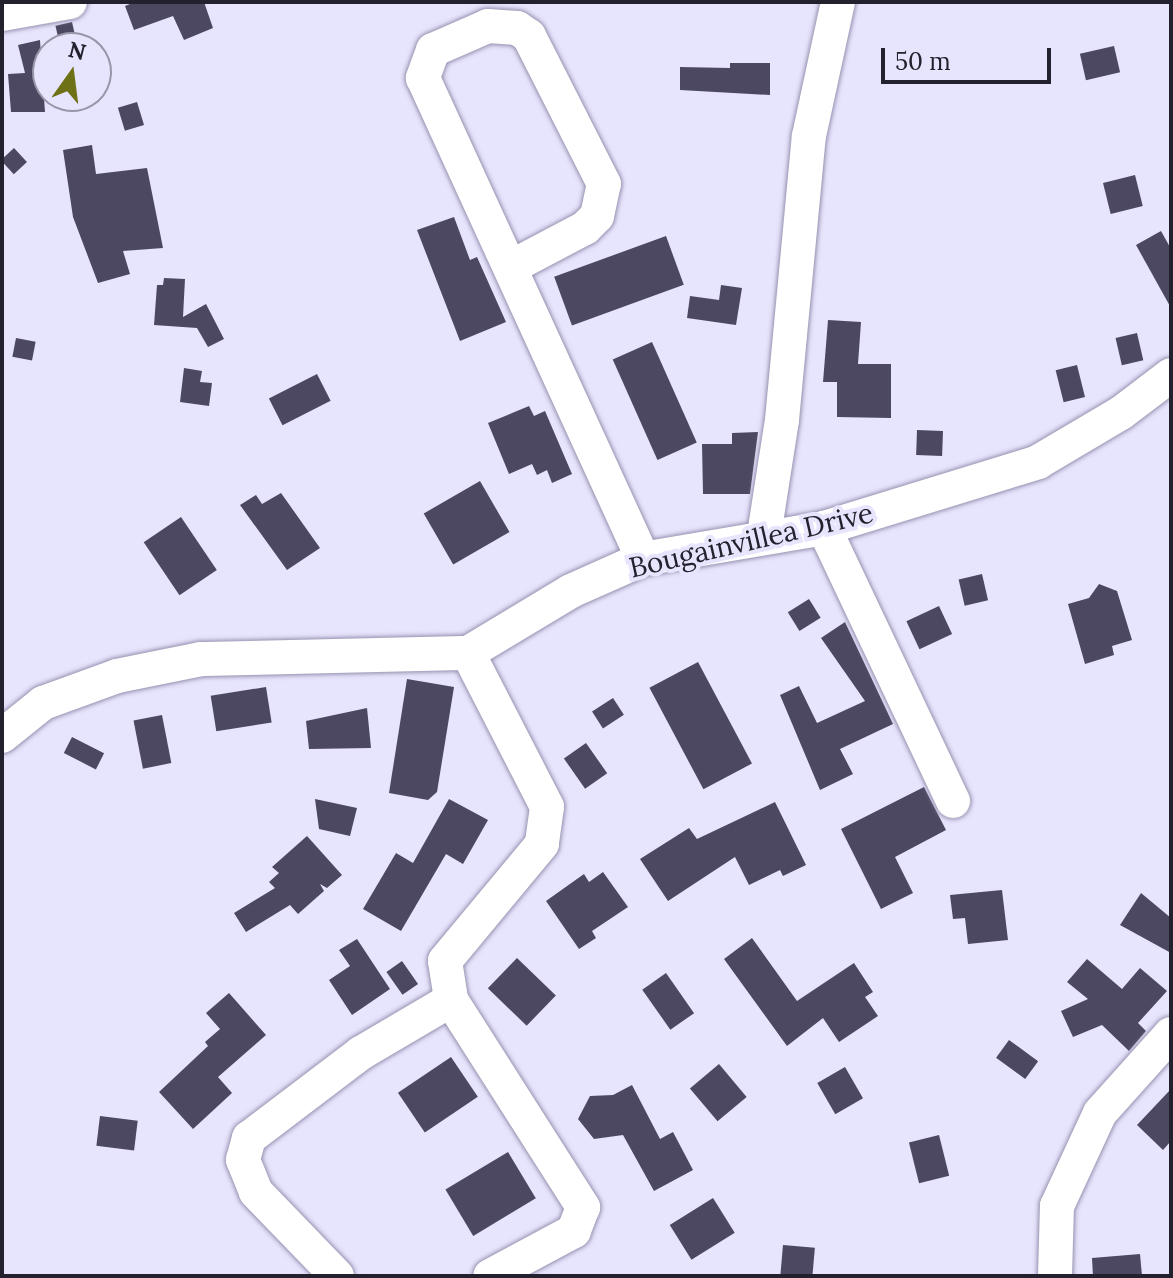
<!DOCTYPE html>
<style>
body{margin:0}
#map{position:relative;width:1173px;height:1278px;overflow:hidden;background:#e7e4fd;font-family:Lora,serif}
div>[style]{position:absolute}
.building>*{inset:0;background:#4c4862;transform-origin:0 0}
.roads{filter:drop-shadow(0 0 2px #9692b0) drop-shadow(0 0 2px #9692b0)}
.minor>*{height:34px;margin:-17px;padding:0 17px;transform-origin:17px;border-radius:17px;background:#fff}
span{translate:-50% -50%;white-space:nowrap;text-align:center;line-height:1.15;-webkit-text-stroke:8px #e7e4fd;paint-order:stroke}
.street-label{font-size:28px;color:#23212d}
.frame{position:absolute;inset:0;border:4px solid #23212d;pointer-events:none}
.north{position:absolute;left:32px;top:32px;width:80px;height:80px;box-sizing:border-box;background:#e7e4fd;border:2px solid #9996aa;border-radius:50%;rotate:14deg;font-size:22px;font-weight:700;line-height:32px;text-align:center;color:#23212d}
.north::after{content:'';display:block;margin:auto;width:28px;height:36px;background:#6f7116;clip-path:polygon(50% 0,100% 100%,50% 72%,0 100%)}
.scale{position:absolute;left:881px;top:48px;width:170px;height:36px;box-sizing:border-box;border:4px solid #23212d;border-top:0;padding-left:10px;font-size:24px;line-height:28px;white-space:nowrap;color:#23212d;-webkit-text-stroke:6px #e7e4fd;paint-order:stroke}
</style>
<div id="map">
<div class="building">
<i style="clip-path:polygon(135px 2px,204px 2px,213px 28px,184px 40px,173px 16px,134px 30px,125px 6px)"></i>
<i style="left:72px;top:22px;width:13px;height:17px;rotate:77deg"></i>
<i style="clip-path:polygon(40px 40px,45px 112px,11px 112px,8px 74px,25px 73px,18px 45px)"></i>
<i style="left:1114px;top:46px;width:27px;height:35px;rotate:77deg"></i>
<i style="clip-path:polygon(730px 63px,770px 63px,770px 95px,680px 90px,680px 67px,730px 68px)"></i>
<i style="left:137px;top:102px;width:24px;height:20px;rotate:73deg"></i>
<i style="clip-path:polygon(92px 145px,96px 174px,147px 168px,163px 248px,123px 251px,130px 274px,98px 283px,73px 217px,63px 150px)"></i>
<i style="left:14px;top:148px;width:19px;height:18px;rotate:47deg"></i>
<i style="left:1135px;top:175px;width:32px;height:33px;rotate:76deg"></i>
<i style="clip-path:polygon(454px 217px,470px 260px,477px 257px,506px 322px,460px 341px,417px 230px)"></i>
<i style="clip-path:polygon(1161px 231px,1171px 249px,1171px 308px,1136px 245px)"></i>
<i style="left:666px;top:236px;width:52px;height:119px;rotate:70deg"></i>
<i style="clip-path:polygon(164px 278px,185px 279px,183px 317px,206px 304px,224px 339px,208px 347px,197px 328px,154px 325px,157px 285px,163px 285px)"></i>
<i style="clip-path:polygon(721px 285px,742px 288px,736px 325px,687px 318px,690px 296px,719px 300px)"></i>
<i style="clip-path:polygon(828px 320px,861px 322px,858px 364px,891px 364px,891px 418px,837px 417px,837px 382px,823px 382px)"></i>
<i style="left:1137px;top:333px;width:28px;height:22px;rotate:77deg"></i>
<i style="left:16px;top:338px;width:20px;height:19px;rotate:11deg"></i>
<i style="left:652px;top:342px;width:110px;height:43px;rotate:66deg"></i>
<i style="left:1077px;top:365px;width:33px;height:22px;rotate:76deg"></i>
<i style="clip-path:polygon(184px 368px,202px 371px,200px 382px,212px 383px,209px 406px,180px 402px)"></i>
<i style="left:317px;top:374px;width:30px;height:54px;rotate:63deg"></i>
<i style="clip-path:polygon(529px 406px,534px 416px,545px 411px,572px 474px,552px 483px,547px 470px,537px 475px,532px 464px,509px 474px,488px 423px)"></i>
<i style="left:917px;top:430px;width:26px;height:25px;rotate:2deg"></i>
<i style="clip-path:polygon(758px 432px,750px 494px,703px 494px,702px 444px,732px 444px,732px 433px)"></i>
<i style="left:480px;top:481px;width:59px;height:65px;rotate:60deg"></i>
<i style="clip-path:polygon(281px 493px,320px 548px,287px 570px,240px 505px,256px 495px,262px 504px)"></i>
<i style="left:181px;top:517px;width:64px;height:45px;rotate:56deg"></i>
<i style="left:982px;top:574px;width:27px;height:24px;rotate:77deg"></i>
<i style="clip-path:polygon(1099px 584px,1117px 591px,1132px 640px,1112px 646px,1114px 655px,1085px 664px,1068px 604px,1089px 598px)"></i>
<i style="left:809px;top:599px;width:22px;height:25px;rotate:58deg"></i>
<i style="left:939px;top:606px;width:31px;height:36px;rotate:65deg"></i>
<i style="clip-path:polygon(845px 622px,893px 724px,840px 749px,853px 774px,820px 790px,780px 695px,799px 686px,817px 723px,865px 701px,821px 638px)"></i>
<i style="left:698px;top:662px;width:115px;height:55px;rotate:62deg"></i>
<i style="clip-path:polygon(407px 679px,454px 687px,437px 792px,428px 800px,389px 793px)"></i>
<i style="left:266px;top:687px;width:36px;height:56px;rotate:81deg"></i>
<i style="left:613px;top:698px;width:20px;height:25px;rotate:57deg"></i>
<i style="clip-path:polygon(367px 708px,371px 748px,309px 749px,306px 721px)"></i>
<i style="left:162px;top:715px;width:49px;height:29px;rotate:79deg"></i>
<i style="left:72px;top:737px;width:36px;height:18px;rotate:27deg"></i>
<i style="left:586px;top:743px;width:37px;height:27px;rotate:55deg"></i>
<i style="clip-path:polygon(924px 787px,946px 830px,895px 857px,913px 893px,881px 909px,841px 829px)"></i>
<i style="clip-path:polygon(315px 799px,357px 808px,350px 836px,319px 829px)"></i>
<i style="clip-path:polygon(449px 799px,488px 820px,463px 864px,446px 854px,401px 931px,363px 909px,396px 853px,413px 863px)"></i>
<i style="clip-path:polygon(775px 802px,806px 865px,783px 876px,780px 870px,749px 885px,735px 857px,668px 901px,640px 859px,689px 828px,697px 839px)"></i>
<i style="clip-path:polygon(307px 836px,342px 875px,327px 888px,320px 884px,324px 891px,298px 914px,290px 905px,246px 932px,234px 913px,275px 888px,269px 882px,279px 873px,272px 867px)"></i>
<i style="clip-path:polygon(603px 872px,628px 907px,592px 931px,596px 938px,579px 949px,546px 901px,584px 874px,589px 882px)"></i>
<i style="clip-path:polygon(1002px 890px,1008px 940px,968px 944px,965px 918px,953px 919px,950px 895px)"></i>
<i style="clip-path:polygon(1141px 893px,1171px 918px,1171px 953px,1120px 925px)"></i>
<i style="clip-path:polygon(752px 938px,797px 1001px,854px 963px,873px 992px,865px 997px,878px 1016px,839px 1042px,823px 1018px,787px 1046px,724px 959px)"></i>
<i style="clip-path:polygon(357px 939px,390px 989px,352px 1015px,329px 980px,350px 966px,339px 950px)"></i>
<i style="left:517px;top:958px;width:54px;height:42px;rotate:44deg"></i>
<i style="clip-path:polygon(1087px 959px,1122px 989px,1140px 968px,1167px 991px,1138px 1023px,1146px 1031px,1129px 1051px,1102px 1025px,1073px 1037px,1061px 1011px,1088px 999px,1067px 982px)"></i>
<i style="left:402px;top:961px;width:28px;height:19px;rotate:55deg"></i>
<i style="left:666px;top:973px;width:49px;height:29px;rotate:55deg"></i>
<i style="clip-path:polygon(229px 993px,266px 1035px,218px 1077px,232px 1093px,193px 1129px,159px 1092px,208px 1046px,205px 1042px,220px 1029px,206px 1013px)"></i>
<i style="left:1009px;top:1040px;width:36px;height:22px;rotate:36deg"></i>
<i style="left:451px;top:1057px;width:48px;height:64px;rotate:56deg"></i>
<i style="left:719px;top:1064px;width:43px;height:38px;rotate:50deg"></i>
<i style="left:845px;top:1067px;width:36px;height:32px;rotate:60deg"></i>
<i style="clip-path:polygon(632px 1085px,660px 1139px,673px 1132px,693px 1170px,654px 1191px,623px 1135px,594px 1139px,578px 1119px,590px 1096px,613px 1095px)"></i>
<i style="clip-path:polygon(1171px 1089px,1171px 1141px,1163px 1150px,1137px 1125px)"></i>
<i style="left:100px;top:1116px;width:38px;height:30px;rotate:7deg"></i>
<i style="left:939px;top:1135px;width:42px;height:31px;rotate:76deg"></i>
<i style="left:508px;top:1152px;width:54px;height:73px;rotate:59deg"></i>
<i style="left:713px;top:1198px;width:41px;height:51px;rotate:58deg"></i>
<i style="left:783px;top:1245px;width:32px;height:31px;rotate:5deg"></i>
<i style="clip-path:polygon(1140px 1254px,1142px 1276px,1093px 1276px,1092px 1258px)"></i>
</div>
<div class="roads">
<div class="minor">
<i style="left:2px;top:14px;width:69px;rotate:-10deg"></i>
<i style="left:511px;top:267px;width:84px;rotate:-27.8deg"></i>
<i style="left:585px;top:228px;width:17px;rotate:-45deg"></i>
<i style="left:597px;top:216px;width:33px;rotate:-78deg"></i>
<i style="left:604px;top:184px;width:166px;rotate:-116.9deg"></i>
<i style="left:529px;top:36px;width:14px;rotate:-146deg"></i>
<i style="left:517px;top:28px;width:29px;rotate:-176deg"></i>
<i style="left:488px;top:26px;width:60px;rotate:156.4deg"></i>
<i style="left:433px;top:50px;width:30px;rotate:110deg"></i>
<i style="left:423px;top:78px;width:529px;rotate:65.42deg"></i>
<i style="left:824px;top:528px;width:302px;rotate:64.7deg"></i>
<i style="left:764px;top:535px;width:116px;rotate:-81.1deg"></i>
<i style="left:782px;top:420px;width:285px;rotate:-84.6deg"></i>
<i style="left:809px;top:136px;width:137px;rotate:-77.8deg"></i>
<i style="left:468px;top:653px;width:173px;rotate:62.8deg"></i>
<i style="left:547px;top:807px;width:37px;rotate:98deg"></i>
<i style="left:542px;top:844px;width:152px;rotate:129.7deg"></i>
<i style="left:445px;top:961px;width:39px;rotate:81deg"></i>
<i style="left:451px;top:1000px;width:246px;rotate:57.5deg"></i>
<i style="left:583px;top:1207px;width:26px;rotate:111deg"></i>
<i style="left:574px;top:1231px;width:95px;rotate:151.8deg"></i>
<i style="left:2px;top:736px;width:53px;rotate:-38.8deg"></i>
<i style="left:43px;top:703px;width:79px;rotate:-20deg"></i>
<i style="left:117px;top:676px;width:86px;rotate:-11.4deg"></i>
<i style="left:201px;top:659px;width:267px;rotate:-1.3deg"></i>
<i style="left:468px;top:653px;width:120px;rotate:-31deg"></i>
<i style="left:571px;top:591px;width:79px;rotate:-24deg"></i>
<i style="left:643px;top:559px;width:184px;rotate:-9.7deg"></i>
<i style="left:824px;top:528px;width:224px;rotate:-17.1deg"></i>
<i style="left:1038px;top:462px;width:96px;rotate:-30.6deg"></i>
<i style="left:1121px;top:413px;width:63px;rotate:-37.2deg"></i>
<i style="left:337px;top:1276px;width:117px;rotate:-134deg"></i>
<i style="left:256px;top:1192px;width:35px;rotate:-112deg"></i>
<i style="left:243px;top:1160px;width:23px;rotate:-75deg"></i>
<i style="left:249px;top:1138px;width:141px;rotate:-37.2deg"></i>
<i style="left:361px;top:1053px;width:104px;rotate:-30.5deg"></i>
<i style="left:1055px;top:1276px;width:70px;rotate:-88.4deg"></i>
<i style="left:1057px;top:1206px;width:102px;rotate:-65.2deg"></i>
<i style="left:1100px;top:1113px;width:106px;rotate:-48.1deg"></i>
</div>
</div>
<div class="street-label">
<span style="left:751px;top:540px;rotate:-13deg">Bougainvillea Drive</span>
</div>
<div class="frame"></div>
<div class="north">N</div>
<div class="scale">50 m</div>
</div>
